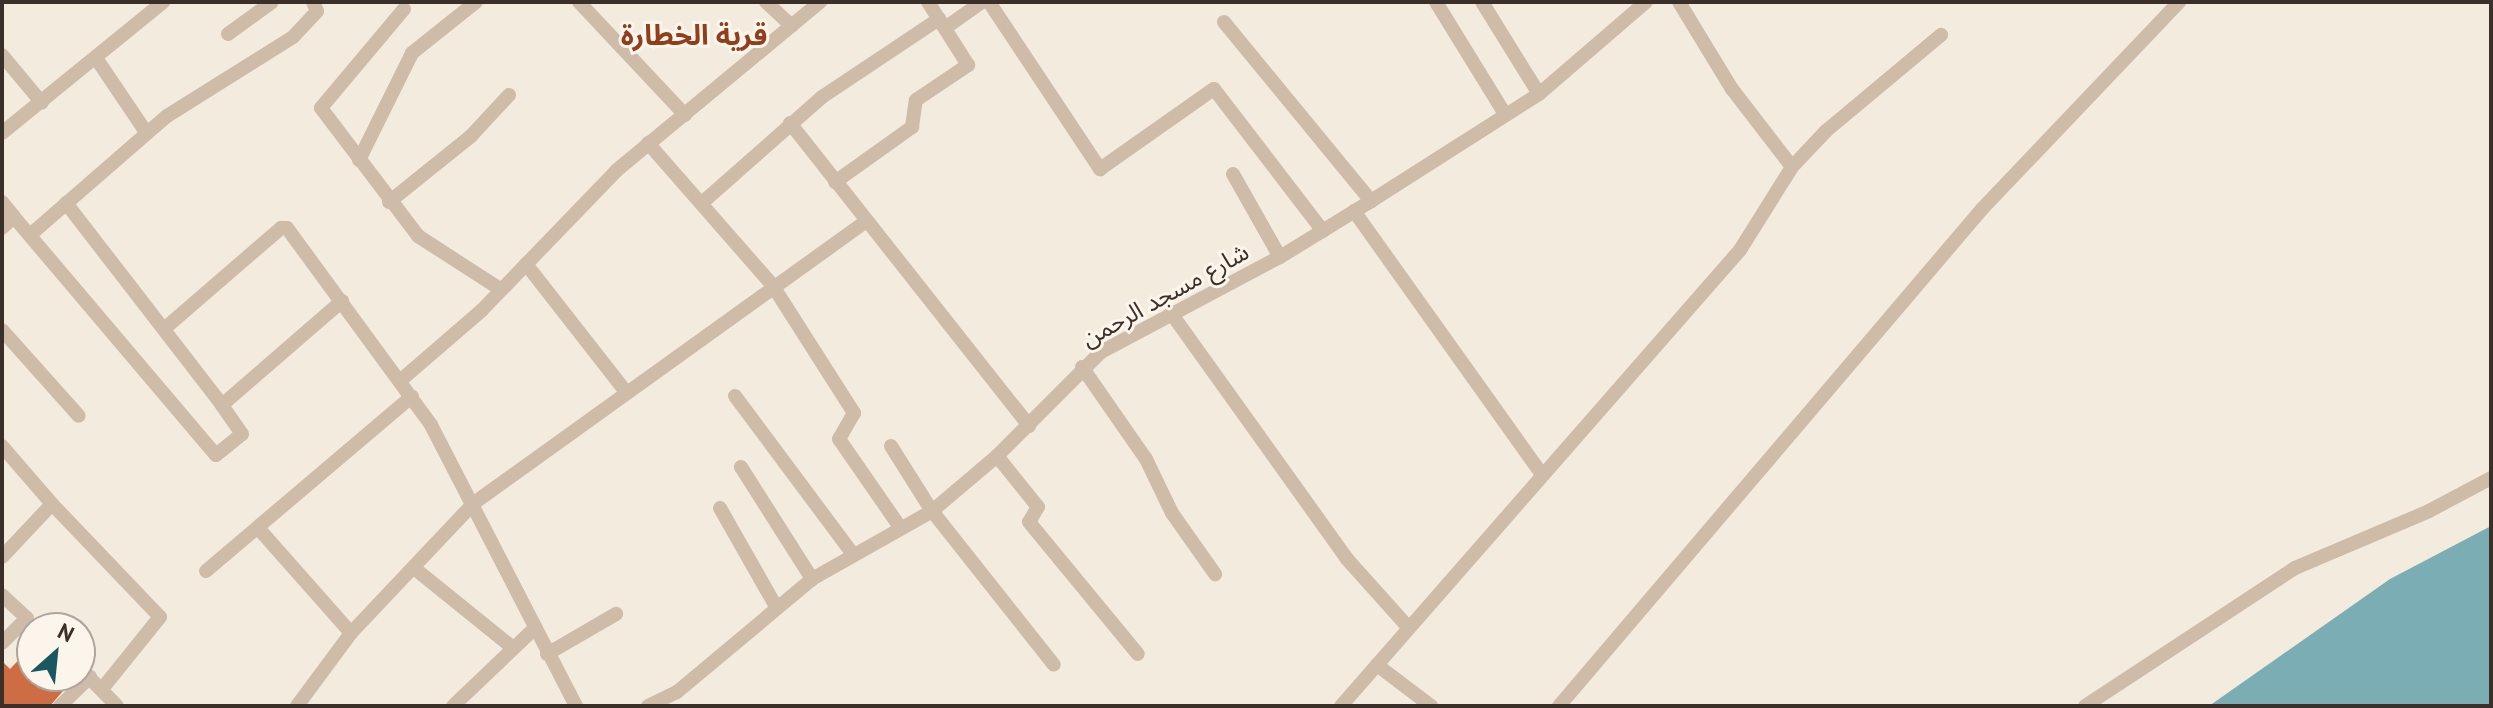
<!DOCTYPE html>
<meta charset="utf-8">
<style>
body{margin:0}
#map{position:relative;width:2493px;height:708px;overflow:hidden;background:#f4ebdf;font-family:"PT Sans","Noto Sans Arabic",sans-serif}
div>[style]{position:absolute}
.water>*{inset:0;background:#7baeb4}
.building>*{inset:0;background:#ce6d43}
.street>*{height:14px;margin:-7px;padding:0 7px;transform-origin:7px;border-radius:7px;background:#cebca9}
span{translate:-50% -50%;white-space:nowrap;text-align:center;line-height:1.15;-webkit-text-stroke:6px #fbf5ec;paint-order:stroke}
.street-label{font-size:24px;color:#3b3029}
.quarter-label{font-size:28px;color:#903e1c;font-weight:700}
.frame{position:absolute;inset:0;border:4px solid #3b3029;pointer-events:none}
.north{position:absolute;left:16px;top:612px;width:80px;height:80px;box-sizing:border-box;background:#fbf5ec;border:2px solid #aea69e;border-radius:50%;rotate:27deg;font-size:22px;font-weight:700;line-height:32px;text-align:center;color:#3b3029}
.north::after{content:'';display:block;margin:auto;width:28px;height:36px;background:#1b5760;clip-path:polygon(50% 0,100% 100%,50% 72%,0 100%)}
</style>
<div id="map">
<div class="water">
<i style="clip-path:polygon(2491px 526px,2491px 706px,2209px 706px,2390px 579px)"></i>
</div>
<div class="building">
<i style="clip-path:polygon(32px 646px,32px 676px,75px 677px,50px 706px,2px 706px,2px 661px,10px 669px)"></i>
</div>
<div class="street">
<i style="left:579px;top:2px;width:155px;rotate:46.8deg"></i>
<i style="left:766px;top:2px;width:35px;rotate:43deg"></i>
<i style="left:989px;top:2px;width:201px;rotate:56.4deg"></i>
<i style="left:1100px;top:169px;width:139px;rotate:-35.1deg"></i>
<i style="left:1214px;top:89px;width:179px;rotate:52.5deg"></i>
<i style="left:1436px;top:2px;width:132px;rotate:58.4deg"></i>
<i style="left:1482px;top:2px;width:108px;rotate:58.2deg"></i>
<i style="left:1679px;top:2px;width:102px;rotate:58.7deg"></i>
<i style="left:1732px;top:89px;width:98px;rotate:52.4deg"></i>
<i style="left:404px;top:9px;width:129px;rotate:130deg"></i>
<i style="left:321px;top:108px;width:161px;rotate:52.8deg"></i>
<i style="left:418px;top:236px;width:98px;rotate:32.9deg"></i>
<i style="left:1224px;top:22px;width:232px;rotate:50.6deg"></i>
<i style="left:945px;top:28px;width:45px;rotate:-35.1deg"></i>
<i style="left:228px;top:34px;width:54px;rotate:-36deg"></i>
<i style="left:2px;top:55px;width:62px;rotate:50.2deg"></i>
<i style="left:96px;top:58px;width:89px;rotate:56deg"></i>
<i style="left:790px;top:123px;width:386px;rotate:51.7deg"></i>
<i style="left:2px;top:133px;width:208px;rotate:-39.1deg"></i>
<i style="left:648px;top:143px;width:190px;rotate:48.8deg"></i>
<i style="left:773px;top:286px;width:151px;rotate:57.5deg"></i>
<i style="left:854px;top:413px;width:30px;rotate:120deg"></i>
<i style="left:839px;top:439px;width:107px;rotate:55.3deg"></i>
<i style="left:359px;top:160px;width:119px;rotate:-63.6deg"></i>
<i style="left:412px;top:53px;width:82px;rotate:-38.6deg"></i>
<i style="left:1233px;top:174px;width:95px;rotate:60.5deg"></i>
<i style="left:835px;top:182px;width:95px;rotate:-35.5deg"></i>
<i style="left:912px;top:127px;width:27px;rotate:-82deg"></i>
<i style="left:916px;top:100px;width:63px;rotate:-33.9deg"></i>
<i style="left:968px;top:65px;width:75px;rotate:-122.4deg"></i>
<i style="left:2px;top:202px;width:19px;rotate:51deg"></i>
<i style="left:389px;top:202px;width:105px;rotate:-38.8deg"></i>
<i style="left:471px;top:136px;width:56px;rotate:-47.2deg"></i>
<i style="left:703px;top:202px;width:159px;rotate:-41.4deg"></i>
<i style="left:822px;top:97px;width:141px;rotate:-33.7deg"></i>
<i style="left:66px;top:203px;width:255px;rotate:52.3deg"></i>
<i style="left:222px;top:405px;width:159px;rotate:-40.9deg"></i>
<i style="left:1354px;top:211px;width:324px;rotate:54.5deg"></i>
<i style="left:2px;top:228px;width:16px;rotate:-43deg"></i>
<i style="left:14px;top:217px;width:312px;rotate:49.7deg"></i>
<i style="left:216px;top:455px;width:33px;rotate:-39deg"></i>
<i style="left:242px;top:434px;width:35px;rotate:-125deg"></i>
<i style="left:30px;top:235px;width:181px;rotate:-41deg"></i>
<i style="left:167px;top:116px;width:149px;rotate:-32.1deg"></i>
<i style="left:293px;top:37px;width:35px;rotate:-47deg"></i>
<i style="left:317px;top:11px;width:10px;rotate:-114deg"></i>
<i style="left:526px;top:264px;width:162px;rotate:52deg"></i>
<i style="left:1171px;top:313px;width:302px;rotate:54.4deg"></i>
<i style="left:1347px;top:559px;width:91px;rotate:48.1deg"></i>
<i style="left:164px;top:329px;width:155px;rotate:-40.8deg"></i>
<i style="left:281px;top:228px;width:6px"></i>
<i style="left:287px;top:228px;width:244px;rotate:53.8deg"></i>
<i style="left:431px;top:425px;width:316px;rotate:62.7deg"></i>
<i style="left:2px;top:330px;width:115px;rotate:48.2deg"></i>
<i style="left:1082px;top:367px;width:112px;rotate:55.2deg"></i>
<i style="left:1146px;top:459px;width:60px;rotate:64.3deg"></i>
<i style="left:1172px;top:513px;width:75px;rotate:54.8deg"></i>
<i style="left:401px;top:380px;width:107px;rotate:-40.8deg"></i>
<i style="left:482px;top:310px;width:194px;rotate:-46deg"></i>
<i style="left:617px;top:170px;width:264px;rotate:-39.6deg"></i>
<i style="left:735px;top:396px;width:196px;rotate:53.3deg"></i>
<i style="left:2px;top:446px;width:77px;rotate:49.2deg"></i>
<i style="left:52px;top:504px;width:73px;rotate:133.3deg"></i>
<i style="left:891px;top:446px;width:77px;rotate:57.8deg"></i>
<i style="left:932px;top:511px;width:196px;rotate:51.6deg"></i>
<i style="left:997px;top:456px;width:65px;rotate:51.2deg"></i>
<i style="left:1038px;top:507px;width:17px;rotate:121deg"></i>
<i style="left:1029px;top:522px;width:171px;rotate:50.5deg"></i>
<i style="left:741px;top:467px;width:133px;rotate:57.6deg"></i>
<i style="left:52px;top:504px;width:156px;rotate:46.3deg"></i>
<i style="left:160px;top:617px;width:92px;rotate:128.9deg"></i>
<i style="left:720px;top:508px;width:112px;rotate:60.4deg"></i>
<i style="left:259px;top:529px;width:139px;rotate:48.5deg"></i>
<i style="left:414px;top:568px;width:127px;rotate:38.9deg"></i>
<i style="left:206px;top:571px;width:270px;rotate:-40.3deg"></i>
<i style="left:2px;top:595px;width:34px;rotate:43deg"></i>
<i style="left:27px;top:618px;width:35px;rotate:135deg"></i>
<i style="left:547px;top:654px;width:80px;rotate:-30.1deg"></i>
<i style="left:1377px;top:665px;width:68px;rotate:37.2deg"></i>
<i style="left:80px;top:668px;width:53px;rotate:45.8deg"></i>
<i style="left:60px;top:706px;width:42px;rotate:-44deg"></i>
<i style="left:297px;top:706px;width:91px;rotate:-53.5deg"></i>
<i style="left:351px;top:633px;width:179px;rotate:-46.6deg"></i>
<i style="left:474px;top:503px;width:483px;rotate:-35.7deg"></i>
<i style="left:453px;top:706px;width:113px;rotate:-43.6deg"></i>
<i style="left:648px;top:706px;width:32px;rotate:-26deg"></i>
<i style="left:677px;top:692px;width:176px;rotate:-39.9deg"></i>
<i style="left:812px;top:579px;width:138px;rotate:-29.5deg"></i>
<i style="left:932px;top:511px;width:85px;rotate:-40.2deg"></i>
<i style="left:997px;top:456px;width:147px;rotate:-45deg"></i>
<i style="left:1101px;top:352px;width:203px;rotate:-28deg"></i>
<i style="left:1280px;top:257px;width:107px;rotate:-31.6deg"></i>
<i style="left:1371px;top:201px;width:199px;rotate:-32.5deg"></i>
<i style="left:1539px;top:94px;width:141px;rotate:-40.7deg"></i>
<i style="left:1341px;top:706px;width:606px;rotate:-48.81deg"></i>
<i style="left:1740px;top:250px;width:98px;rotate:-57.9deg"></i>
<i style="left:1792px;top:167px;width:50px;rotate:-46.6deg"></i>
<i style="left:1826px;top:131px;width:150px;rotate:-39.9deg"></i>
<i style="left:1559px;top:706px;width:653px;rotate:-49.6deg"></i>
<i style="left:1982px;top:209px;width:286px;rotate:-46.4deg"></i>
<i style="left:2085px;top:706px;width:251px;rotate:-33.3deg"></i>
<i style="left:2295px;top:568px;width:146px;rotate:-23deg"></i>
<i style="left:2429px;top:511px;width:70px;rotate:-28deg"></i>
</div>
<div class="street-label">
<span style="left:1165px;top:295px;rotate:-29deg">شارع مسجد الرحمن</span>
</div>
<div class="quarter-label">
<span style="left:694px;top:35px">قرية الخطارة</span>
</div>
<div class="frame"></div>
<div class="north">N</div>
</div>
